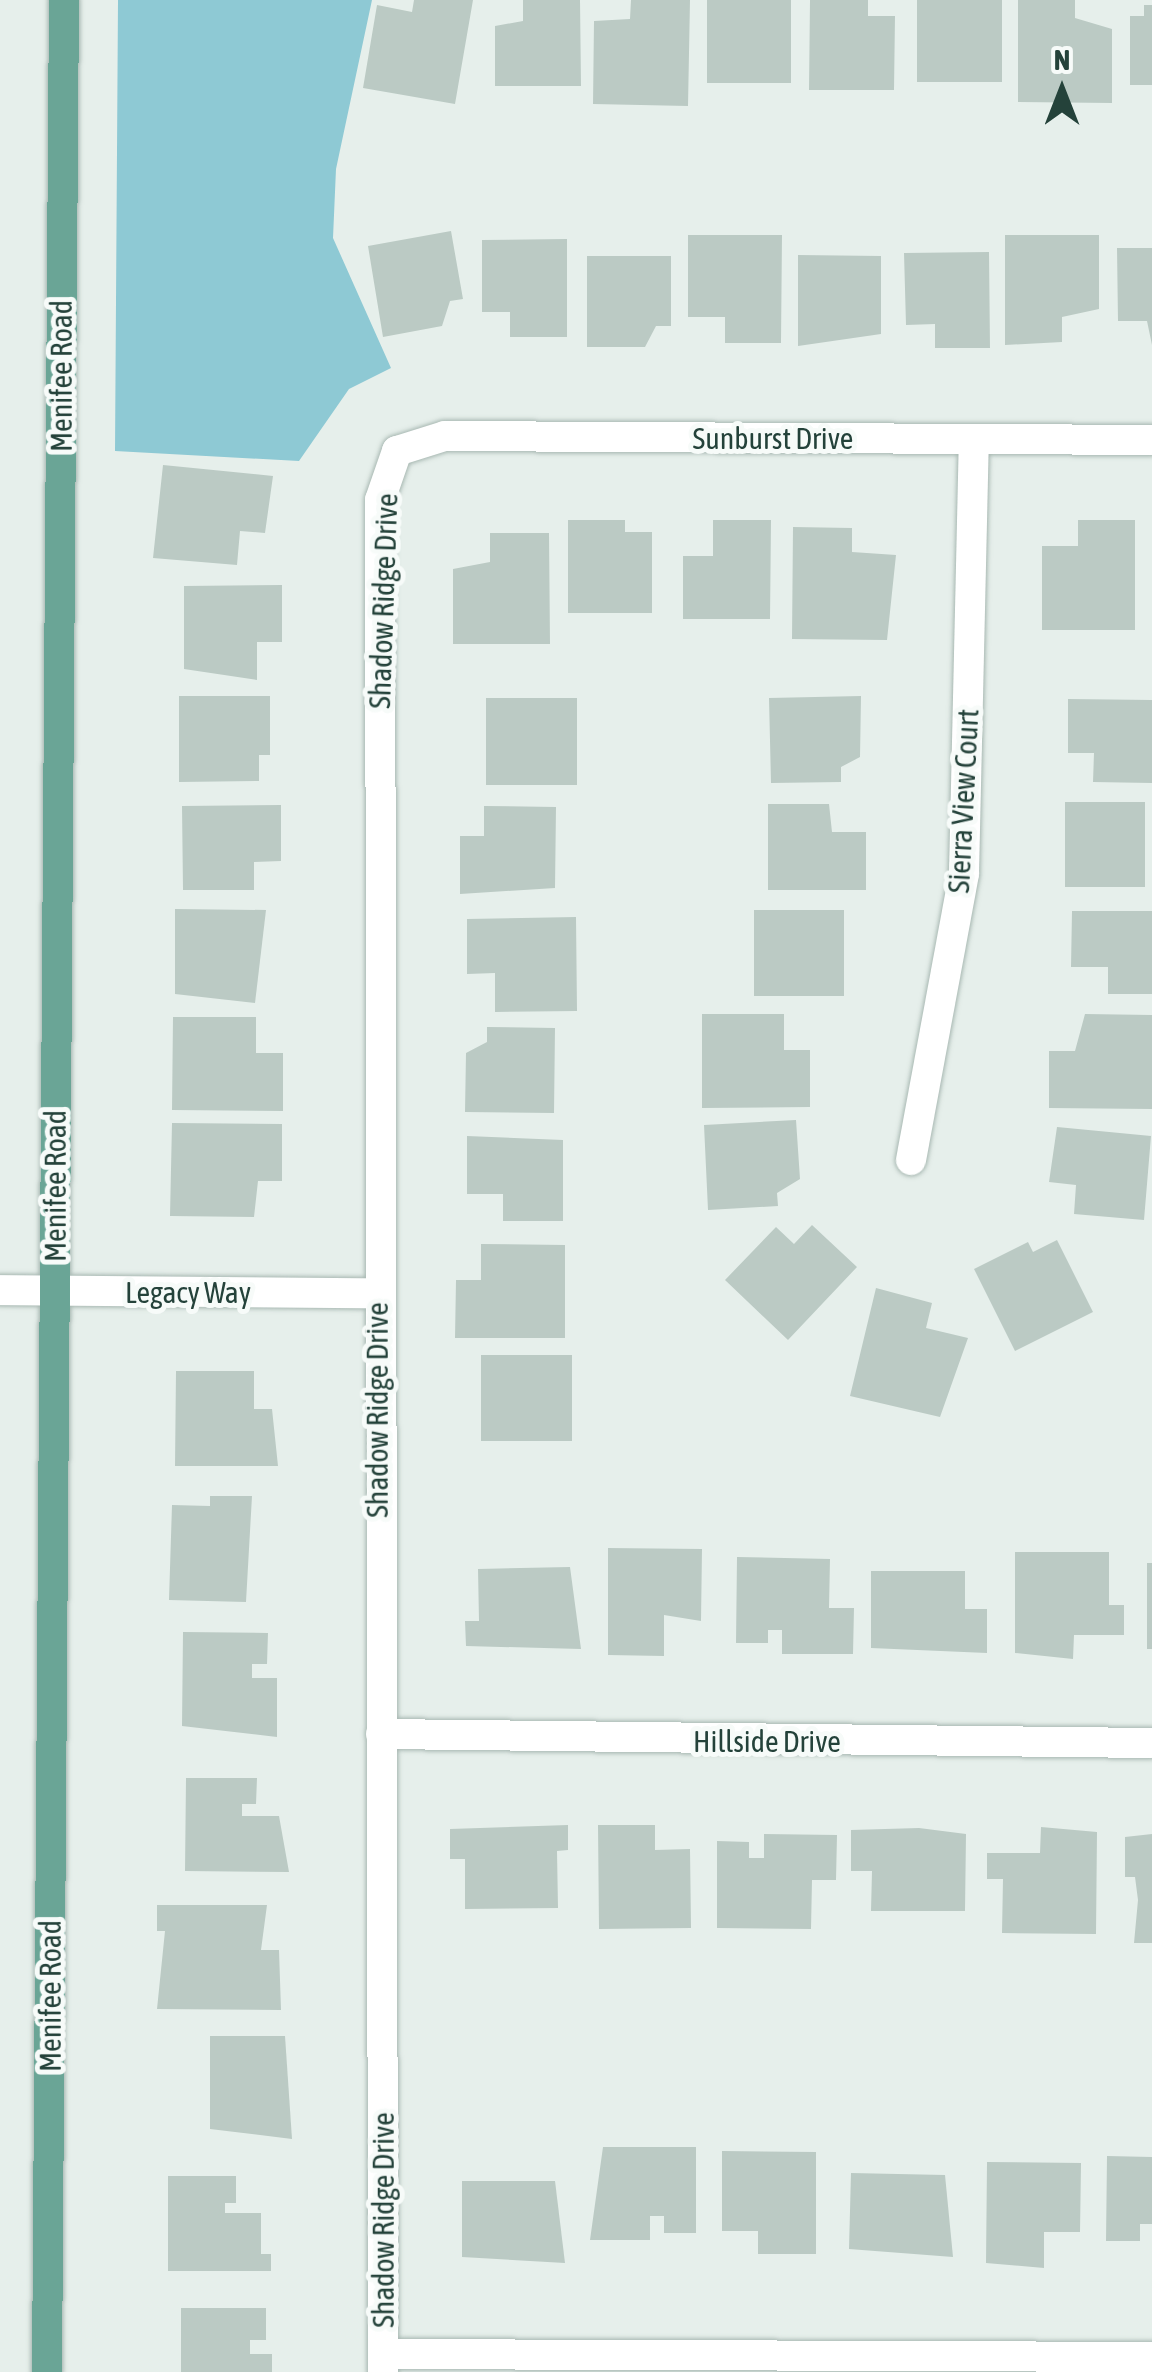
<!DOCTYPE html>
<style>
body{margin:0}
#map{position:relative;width:1152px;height:2372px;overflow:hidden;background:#e6efeb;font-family:"Asap Condensed",sans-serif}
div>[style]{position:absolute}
.water>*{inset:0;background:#8ec9d4}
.building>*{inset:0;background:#bbcac4;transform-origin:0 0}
.roads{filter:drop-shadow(0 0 2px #a8b8b2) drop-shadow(0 0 2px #a8b8b2)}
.minor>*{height:30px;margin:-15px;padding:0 15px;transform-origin:15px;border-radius:15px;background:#fff}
.primary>*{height:30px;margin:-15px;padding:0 15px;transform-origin:15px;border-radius:15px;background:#6aa596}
span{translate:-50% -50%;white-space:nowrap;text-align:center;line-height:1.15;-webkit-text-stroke:10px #f7fbf9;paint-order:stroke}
.street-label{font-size:30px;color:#24423a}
.north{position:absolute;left:1012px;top:40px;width:100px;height:100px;-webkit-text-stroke:8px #f7fbf9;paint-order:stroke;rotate:0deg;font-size:28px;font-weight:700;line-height:40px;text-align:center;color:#24423a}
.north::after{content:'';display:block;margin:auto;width:35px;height:45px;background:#24423a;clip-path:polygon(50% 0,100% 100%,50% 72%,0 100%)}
</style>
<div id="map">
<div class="water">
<i style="clip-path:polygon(118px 0,372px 0,336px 169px,333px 238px,391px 368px,349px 389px,299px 461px,115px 451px)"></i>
</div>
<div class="building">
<i style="clip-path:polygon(414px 0,473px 0,455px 104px,363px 88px,377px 5px,412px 12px)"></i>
<i style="clip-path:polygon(523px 0,580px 0,581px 86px,495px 86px,495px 26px,523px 21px)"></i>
<i style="clip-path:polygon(631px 0,690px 0,688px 106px,593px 104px,594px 21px,630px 19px)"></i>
<i style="left:791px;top:0;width:83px;height:84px;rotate:90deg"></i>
<i style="clip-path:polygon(810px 0,868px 0,868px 16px,895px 16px,894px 90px,809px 90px)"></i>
<i style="left:1002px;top:0;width:82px;height:85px;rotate:90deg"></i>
<i style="clip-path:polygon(1018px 0,1075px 0,1075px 18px,1112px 29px,1112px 103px,1018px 102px)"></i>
<i style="clip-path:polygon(1144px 5px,1152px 5px,1152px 85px,1130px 85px,1130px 16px,1144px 16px)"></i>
<i style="clip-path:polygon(451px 231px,463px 299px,450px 301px,442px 326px,383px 337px,368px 246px)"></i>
<i style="clip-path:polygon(688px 235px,782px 235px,781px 343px,725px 343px,725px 317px,688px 317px)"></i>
<i style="clip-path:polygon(1005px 235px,1099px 235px,1099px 309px,1062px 317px,1062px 342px,1005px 345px)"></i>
<i style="clip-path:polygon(567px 239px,567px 337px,510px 337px,510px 312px,482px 312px,482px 240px)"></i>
<i style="clip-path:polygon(1117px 248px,1152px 248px,1152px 345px,1147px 321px,1118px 321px)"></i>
<i style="clip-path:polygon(989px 252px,990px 348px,935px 348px,935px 324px,906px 325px,904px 253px)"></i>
<i style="clip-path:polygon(798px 255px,881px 256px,881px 334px,798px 346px)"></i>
<i style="clip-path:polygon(587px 256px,671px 256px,671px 326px,656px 326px,645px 347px,587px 347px)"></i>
<i style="clip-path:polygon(163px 465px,273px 476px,265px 533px,240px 531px,237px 565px,153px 558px)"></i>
<i style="clip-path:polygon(568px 520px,625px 520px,625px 532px,652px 532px,652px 613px,568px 613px)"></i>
<i style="clip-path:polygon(713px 520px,771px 520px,770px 619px,683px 619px,683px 556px,713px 556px)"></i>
<i style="clip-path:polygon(1078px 520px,1135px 520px,1135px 630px,1042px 630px,1042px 546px,1078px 546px)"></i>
<i style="clip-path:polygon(793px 527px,852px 528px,852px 552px,896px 555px,887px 640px,792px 639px)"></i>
<i style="clip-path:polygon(490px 533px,549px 533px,550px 644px,453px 644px,453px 569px,490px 562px)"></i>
<i style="clip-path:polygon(282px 585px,282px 642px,257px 642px,257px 680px,184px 669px,184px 586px)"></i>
<i style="clip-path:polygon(179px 696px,270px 696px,270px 755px,259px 755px,259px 781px,179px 782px)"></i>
<i style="clip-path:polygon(861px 696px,860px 757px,841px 767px,841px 782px,771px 783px,769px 698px)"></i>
<i style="left:486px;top:698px;width:91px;height:87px"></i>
<i style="clip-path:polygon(1068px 699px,1152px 700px,1152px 783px,1093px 782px,1094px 753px,1068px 753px)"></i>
<i style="left:1065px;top:802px;width:80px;height:85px"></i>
<i style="clip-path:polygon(768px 804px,829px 804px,832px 832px,866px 832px,866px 890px,768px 890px)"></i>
<i style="clip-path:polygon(281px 805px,281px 861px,254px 862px,254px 890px,183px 890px,182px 806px)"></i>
<i style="clip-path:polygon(484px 806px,556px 807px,555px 888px,460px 894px,460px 836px,484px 836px)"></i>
<i style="clip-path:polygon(175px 909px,266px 910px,255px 1003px,175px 994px)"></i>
<i style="left:754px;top:910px;width:90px;height:86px"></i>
<i style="clip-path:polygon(1072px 911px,1152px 911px,1152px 994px,1108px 994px,1108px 967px,1071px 967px)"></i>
<i style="clip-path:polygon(576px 917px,577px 1011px,495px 1012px,495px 973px,467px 974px,467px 919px)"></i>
<i style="clip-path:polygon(702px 1014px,784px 1014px,784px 1050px,810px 1050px,810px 1107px,702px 1108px)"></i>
<i style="clip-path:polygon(1085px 1014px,1152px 1015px,1152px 1109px,1049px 1108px,1049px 1051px,1075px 1051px)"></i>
<i style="clip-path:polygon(173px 1017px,256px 1017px,256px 1053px,283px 1053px,283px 1111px,172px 1110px)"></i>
<i style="clip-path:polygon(487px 1027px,555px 1028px,554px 1113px,465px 1112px,466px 1053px,487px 1042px)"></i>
<i style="clip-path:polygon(796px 1120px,800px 1179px,777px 1193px,778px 1206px,708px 1210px,704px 1125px)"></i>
<i style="clip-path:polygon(172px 1123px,282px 1124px,282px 1181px,258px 1181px,254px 1217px,170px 1216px)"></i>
<i style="clip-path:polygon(1057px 1127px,1151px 1136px,1144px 1220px,1074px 1214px,1076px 1185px,1049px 1182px)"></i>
<i style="clip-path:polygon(467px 1136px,563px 1140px,563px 1221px,503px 1221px,503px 1194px,467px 1194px)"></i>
<i style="clip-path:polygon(812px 1225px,857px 1267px,788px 1340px,725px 1280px,776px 1227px,794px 1244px)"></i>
<i style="clip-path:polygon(1057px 1240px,1093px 1312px,1015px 1351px,974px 1269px,1028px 1242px,1033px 1252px)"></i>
<i style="clip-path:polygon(481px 1244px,565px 1245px,565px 1338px,455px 1338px,456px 1280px,481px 1280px)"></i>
<i style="clip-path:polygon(876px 1288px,932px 1303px,926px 1328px,968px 1338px,940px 1417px,850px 1396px)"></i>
<i style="left:572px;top:1355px;width:86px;height:91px;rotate:90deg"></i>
<i style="clip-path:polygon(176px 1371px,254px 1371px,254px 1409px,272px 1409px,278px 1466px,175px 1466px)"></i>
<i style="clip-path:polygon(210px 1496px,252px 1496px,246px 1602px,169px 1600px,172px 1505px,210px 1506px)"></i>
<i style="clip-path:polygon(608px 1548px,702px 1549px,701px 1621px,664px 1615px,664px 1656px,608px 1655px)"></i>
<i style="clip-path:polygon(1015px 1552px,1109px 1552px,1109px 1605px,1124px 1605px,1124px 1635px,1074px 1635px,1073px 1659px,1015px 1653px)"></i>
<i style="clip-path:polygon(737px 1557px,830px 1559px,829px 1608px,854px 1608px,853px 1654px,782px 1654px,782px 1630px,768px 1630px,768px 1643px,736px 1643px)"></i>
<i style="left:1147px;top:1563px;width:5px;height:86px"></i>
<i style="clip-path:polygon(570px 1567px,581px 1649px,466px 1646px,465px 1621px,479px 1621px,478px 1569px)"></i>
<i style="clip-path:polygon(871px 1571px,965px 1571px,965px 1609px,987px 1609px,987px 1653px,871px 1648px)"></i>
<i style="clip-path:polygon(183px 1632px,268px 1633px,267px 1664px,252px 1664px,252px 1678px,277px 1678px,277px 1737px,182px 1726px)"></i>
<i style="clip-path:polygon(186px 1778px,257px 1778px,256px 1804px,242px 1804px,242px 1816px,279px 1816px,289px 1872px,185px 1871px)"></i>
<i style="clip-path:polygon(568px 1825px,568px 1850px,557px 1851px,558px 1908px,465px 1909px,465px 1859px,450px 1859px,450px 1829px)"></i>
<i style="clip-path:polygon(598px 1825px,655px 1825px,655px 1850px,690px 1849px,691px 1928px,599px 1929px)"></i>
<i style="clip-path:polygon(1041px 1827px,1097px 1832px,1096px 1934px,1002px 1933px,1003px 1879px,987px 1879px,987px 1853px,1040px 1853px)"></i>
<i style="clip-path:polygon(919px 1828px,966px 1834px,965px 1911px,871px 1911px,872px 1871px,851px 1871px,851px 1830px)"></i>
<i style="clip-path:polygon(764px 1834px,837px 1835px,836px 1880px,812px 1880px,811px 1929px,717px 1928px,717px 1841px,749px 1842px,749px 1858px,764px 1858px)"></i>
<i style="clip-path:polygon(1152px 1834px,1152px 1943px,1134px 1943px,1138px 1900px,1135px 1877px,1125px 1877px,1125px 1837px)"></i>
<i style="clip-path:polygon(157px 1905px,267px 1905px,261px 1950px,279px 1950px,281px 2010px,157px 2009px,165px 1931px,157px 1931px)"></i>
<i style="clip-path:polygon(210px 2036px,285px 2036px,292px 2139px,210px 2129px)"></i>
<i style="clip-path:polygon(603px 2147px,696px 2147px,696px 2233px,664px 2233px,664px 2216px,650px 2216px,650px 2240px,590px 2240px)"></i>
<i style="clip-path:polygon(722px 2151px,816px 2152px,816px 2254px,758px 2254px,758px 2231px,722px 2231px)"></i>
<i style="clip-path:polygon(1107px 2156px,1152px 2157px,1152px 2224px,1140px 2224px,1140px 2241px,1106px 2241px)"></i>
<i style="clip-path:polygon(987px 2162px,1081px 2163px,1080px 2232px,1044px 2232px,1044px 2268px,986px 2263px)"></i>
<i style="clip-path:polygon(851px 2173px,945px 2175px,953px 2257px,849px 2249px)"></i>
<i style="clip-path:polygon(168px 2176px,236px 2176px,236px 2203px,225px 2203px,225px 2213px,261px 2213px,261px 2254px,271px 2254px,271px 2271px,168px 2271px)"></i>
<i style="clip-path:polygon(462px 2181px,555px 2181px,565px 2263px,462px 2257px)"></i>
<i style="clip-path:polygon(181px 2308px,266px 2308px,266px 2340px,250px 2340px,250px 2354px,272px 2354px,272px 2372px,181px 2372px)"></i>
</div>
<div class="roads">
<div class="minor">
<i style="left:911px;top:1160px;width:291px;rotate:-79.5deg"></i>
<i style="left:964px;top:874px;width:435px;rotate:-88.7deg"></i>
<i style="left:0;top:1290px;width:376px;rotate:0.5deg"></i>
<i style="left:381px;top:1734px;width:771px;rotate:0.67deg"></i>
<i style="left:383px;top:2354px;width:769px;rotate:0.22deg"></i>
<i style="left:383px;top:2372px;width:1872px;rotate:-90.09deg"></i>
<i style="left:380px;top:500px;width:52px;rotate:-70.9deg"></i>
<i style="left:397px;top:451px;width:50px;rotate:-17.4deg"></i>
<i style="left:445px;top:436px;width:707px;rotate:0.32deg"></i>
</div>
<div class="primary">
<i style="left:47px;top:2372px;width:2372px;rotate:-89.59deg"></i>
</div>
</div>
<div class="street-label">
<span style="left:61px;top:376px;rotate:-90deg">Menifee Road</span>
<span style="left:773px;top:438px">Sunburst Drive</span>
<span style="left:383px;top:601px;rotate:-88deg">Shadow Ridge Drive</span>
<span style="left:963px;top:801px;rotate:-87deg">Sierra View Court</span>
<span style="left:55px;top:1186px;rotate:-90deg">Menifee Road</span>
<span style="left:188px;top:1292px">Legacy Way</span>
<span style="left:377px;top:1410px;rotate:-90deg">Shadow Ridge Drive</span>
<span style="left:767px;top:1741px">Hillside Drive</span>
<span style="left:50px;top:1996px;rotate:-90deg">Menifee Road</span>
<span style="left:383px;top:2220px;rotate:-90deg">Shadow Ridge Drive</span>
</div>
<div class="north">N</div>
</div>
